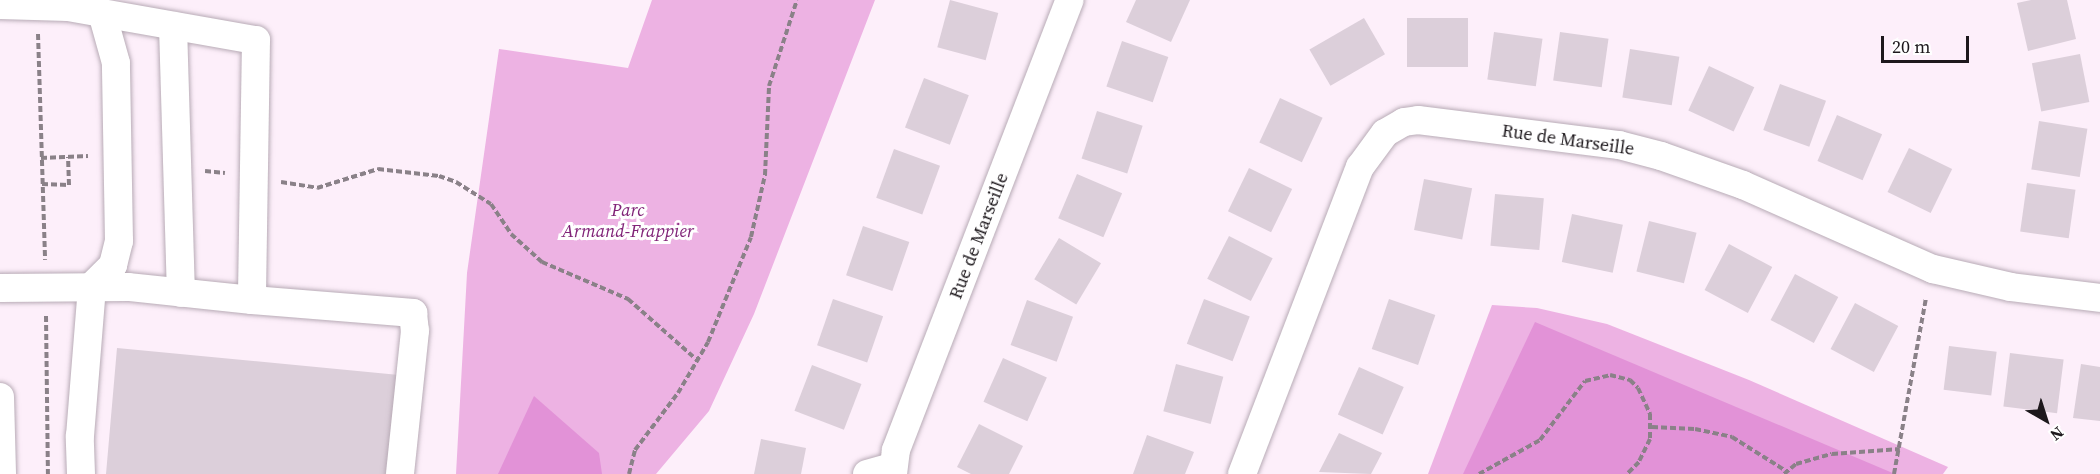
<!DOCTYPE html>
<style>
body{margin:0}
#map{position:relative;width:2100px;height:474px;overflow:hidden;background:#fdeffa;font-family:"Source Serif 4",serif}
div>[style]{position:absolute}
.green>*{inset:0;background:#edb2e3}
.forest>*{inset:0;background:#e292d7}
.building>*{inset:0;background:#dccfda;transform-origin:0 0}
.path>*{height:4px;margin-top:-2px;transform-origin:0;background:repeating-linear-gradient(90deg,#8a8188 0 6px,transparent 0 9px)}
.roads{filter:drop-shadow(0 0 2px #b8abb6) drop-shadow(0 0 2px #b8abb6)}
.minor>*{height:28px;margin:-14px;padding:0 14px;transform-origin:14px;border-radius:14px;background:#fff}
span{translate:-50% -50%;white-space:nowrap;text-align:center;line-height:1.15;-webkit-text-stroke:6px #fff;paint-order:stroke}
.street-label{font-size:18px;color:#1d181c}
.park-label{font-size:18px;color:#812478;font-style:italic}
.north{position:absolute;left:2016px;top:390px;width:60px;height:60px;-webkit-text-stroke:4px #fff;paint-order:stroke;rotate:141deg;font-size:16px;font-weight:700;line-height:24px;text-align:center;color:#1d181c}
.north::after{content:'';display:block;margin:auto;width:21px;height:27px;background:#1d181c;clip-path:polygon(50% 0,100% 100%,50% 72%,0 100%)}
.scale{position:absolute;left:1881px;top:36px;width:88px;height:27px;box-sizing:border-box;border:3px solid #1d181c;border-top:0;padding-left:8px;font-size:18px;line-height:21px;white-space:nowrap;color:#1d181c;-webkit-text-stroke:4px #fff;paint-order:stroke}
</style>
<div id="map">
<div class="green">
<i style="clip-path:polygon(652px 0,875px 0,754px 314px,709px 411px,656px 474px,456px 474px,467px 273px,499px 49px,628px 68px)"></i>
<i style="clip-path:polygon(1492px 305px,1537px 308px,1607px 324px,1749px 380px,1948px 467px,1943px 474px,1428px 474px)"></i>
</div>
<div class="forest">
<i style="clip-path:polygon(1535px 322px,1895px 474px,1463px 474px)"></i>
<i style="clip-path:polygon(534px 396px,599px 453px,602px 474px,498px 474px)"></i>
</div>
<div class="building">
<i style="left:950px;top:0;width:50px;height:49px;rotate:15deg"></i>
<i style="clip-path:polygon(1136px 0,1190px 0,1171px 42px,1126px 22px)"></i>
<i style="clip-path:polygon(2031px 0,2067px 0,2076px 39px,2028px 51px,2017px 3px)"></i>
<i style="left:1364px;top:18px;width:42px;height:63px;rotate:60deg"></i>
<i style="left:1468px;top:18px;width:49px;height:61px;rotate:90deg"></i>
<i style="left:1494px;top:32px;width:49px;height:48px;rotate:8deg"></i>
<i style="left:1560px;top:32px;width:49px;height:49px;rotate:8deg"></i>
<i style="left:1122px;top:41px;width:49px;height:48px;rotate:19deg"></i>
<i style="left:1630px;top:49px;width:50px;height:49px;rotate:9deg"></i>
<i style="left:2080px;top:54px;width:49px;height:49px;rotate:79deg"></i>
<i style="left:1709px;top:66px;width:50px;height:49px;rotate:25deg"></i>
<i style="left:924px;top:78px;width:48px;height:53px;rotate:21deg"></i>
<i style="left:1780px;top:84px;width:49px;height:49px;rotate:20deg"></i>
<i style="left:1280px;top:98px;width:47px;height:49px;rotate:25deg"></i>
<i style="left:1097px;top:111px;width:48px;height:50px;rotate:18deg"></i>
<i style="left:1837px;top:115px;width:49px;height:50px;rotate:23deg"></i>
<i style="left:2039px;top:121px;width:49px;height:49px;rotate:9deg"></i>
<i style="left:1909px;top:148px;width:48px;height:49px;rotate:26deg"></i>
<i style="left:894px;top:149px;width:49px;height:52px;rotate:20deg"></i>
<i style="left:1249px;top:168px;width:48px;height:48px;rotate:26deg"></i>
<i style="left:1077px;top:174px;width:49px;height:48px;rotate:23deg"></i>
<i style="left:1424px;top:179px;width:49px;height:52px;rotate:11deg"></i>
<i style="left:2027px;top:183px;width:49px;height:49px;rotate:8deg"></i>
<i style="left:1495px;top:194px;width:49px;height:52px;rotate:5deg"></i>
<i style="left:1572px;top:214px;width:52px;height:49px;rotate:12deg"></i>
<i style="left:1649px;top:221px;width:49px;height:52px;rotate:14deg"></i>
<i style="left:863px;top:226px;width:49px;height:52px;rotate:19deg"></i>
<i style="left:1229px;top:236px;width:49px;height:48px;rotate:27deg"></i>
<i style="left:1059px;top:238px;width:49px;height:48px;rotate:31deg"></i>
<i style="left:1729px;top:244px;width:49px;height:52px;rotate:28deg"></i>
<i style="left:1795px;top:274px;width:49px;height:52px;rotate:28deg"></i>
<i style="left:833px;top:299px;width:53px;height:49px;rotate:19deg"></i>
<i style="left:1204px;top:299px;width:49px;height:48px;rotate:21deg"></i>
<i style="left:1389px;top:299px;width:49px;height:53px;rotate:19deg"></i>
<i style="left:1027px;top:300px;width:49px;height:48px;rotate:20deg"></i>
<i style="left:1855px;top:303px;width:49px;height:52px;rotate:28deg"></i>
<i style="left:1949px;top:346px;width:48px;height:44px;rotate:7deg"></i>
<i style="clip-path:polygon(117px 348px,399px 375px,390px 474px,106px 474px)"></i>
<i style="left:2010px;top:353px;width:54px;height:54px;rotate:7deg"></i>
<i style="left:1003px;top:358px;width:48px;height:48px;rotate:24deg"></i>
<i style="left:1176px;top:364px;width:49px;height:49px;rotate:15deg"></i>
<i style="clip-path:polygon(2081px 364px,2100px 367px,2100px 421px,2073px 418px)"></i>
<i style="left:812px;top:365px;width:53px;height:49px;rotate:21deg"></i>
<i style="left:1359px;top:367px;width:49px;height:52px;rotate:24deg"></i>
<i style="clip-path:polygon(979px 424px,1023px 446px,1009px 474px,971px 474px,957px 467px)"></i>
<i style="clip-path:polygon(1339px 433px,1382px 453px,1371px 474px,1319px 472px)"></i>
<i style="clip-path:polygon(1147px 435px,1194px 452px,1185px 474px,1133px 474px)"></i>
<i style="clip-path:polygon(761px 439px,806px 448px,801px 474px,754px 474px)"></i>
</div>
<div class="path">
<i style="left:38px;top:34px;width:226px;rotate:88.2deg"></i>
<i style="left:41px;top:158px;width:47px;rotate:-2.4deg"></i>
<i style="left:205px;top:171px;width:20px;rotate:6deg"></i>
<i style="left:281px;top:182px;width:36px;rotate:9deg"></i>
<i style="left:317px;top:188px;width:64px;rotate:-17.3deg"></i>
<i style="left:378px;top:169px;width:61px;rotate:6.5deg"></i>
<i style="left:439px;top:176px;width:18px;rotate:19deg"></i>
<i style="left:456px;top:182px;width:41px;rotate:32.2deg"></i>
<i style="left:491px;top:204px;width:36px;rotate:56deg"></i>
<i style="left:511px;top:234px;width:42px;rotate:42.1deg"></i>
<i style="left:542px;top:262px;width:94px;rotate:23.3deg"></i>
<i style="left:628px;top:299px;width:94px;rotate:41.5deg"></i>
<i style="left:42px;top:184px;width:27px;rotate:2deg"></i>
<i style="left:69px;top:185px;width:28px;rotate:-92deg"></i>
<i style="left:46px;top:316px;width:158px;rotate:89.3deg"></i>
<i style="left:1652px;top:427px;width:43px;rotate:2.7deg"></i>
<i style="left:1695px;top:429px;width:38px;rotate:12deg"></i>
<i style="left:1732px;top:437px;width:64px;rotate:32.2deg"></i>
<i style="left:629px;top:474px;width:25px;rotate:-76deg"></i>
<i style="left:635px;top:450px;width:71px;rotate:-53deg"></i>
<i style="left:678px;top:393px;width:59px;rotate:-59.5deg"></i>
<i style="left:708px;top:342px;width:113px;rotate:-67.7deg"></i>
<i style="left:751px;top:237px;width:64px;rotate:-77.3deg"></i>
<i style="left:765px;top:175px;width:89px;rotate:-87.4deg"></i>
<i style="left:769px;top:86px;width:90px;rotate:-72deg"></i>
<i style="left:1479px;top:474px;width:70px;rotate:-29.1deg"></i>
<i style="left:1540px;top:440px;width:74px;rotate:-52.7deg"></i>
<i style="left:1585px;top:381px;width:26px;rotate:-13deg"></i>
<i style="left:1610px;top:375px;width:21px;rotate:14deg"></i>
<i style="left:1630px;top:380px;width:11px;rotate:45deg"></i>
<i style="left:1638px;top:388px;width:29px;rotate:65deg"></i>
<i style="left:1650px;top:414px;width:25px;rotate:90deg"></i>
<i style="left:1650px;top:439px;width:25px;rotate:116deg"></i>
<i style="left:1639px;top:462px;width:17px;rotate:135deg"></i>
<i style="left:1784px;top:474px;width:16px;rotate:-40deg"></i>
<i style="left:1796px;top:464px;width:37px;rotate:-16deg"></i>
<i style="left:1832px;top:454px;width:68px;rotate:-4.2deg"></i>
<i style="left:1894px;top:474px;width:179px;rotate:-79.7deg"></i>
</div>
<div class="roads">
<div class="minor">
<i style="left:0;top:5px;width:68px;rotate:1.7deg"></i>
<i style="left:68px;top:7px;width:191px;rotate:10deg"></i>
<i style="left:256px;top:40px;width:260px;rotate:90.9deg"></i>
<i style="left:252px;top:300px;width:125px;rotate:-174deg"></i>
<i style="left:128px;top:287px;width:128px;rotate:179.6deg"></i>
<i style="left:173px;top:26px;width:267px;rotate:88.3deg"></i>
<i style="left:252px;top:300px;width:162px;rotate:4.6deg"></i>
<i style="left:413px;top:313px;width:18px;rotate:84deg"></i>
<i style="left:415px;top:331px;width:144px;rotate:96deg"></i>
<i style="left:0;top:397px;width:77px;rotate:88.5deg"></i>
<i style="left:81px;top:474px;width:38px;rotate:-92deg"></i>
<i style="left:80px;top:436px;width:150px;rotate:-85.4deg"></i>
<i style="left:92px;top:286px;width:30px;rotate:-45deg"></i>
<i style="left:113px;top:265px;width:25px;rotate:-76deg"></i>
<i style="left:119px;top:241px;width:178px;rotate:-91deg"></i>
<i style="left:116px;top:63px;width:52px;rotate:-105.6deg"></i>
<i style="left:867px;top:474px;width:26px;rotate:-16deg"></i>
<i style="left:893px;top:474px;width:24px;rotate:-83deg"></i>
<i style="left:896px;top:450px;width:482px;rotate:-68.9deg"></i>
<i style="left:1242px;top:474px;width:329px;rotate:-69deg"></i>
<i style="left:1360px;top:167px;width:42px;rotate:-53.7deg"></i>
<i style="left:1385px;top:133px;width:22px;rotate:-30deg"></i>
<i style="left:1404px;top:122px;width:14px;rotate:-8deg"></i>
<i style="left:1418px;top:120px;width:203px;rotate:7.1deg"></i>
<i style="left:1619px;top:145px;width:43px;rotate:14.7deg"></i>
<i style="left:1661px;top:156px;width:87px;rotate:19.5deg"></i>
<i style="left:1743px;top:185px;width:208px;rotate:23.9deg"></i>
<i style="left:1933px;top:269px;width:80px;rotate:13deg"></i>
<i style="left:2011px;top:287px;width:90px;rotate:7deg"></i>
</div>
</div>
<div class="street-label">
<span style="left:1568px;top:140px;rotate:8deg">Rue de Marseille</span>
<span style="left:979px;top:236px;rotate:-69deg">Rue de Marseille</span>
</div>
<div class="park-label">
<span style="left:628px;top:221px">Parc<br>Armand-Frappier</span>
</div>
<div class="north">N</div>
<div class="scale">20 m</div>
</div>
